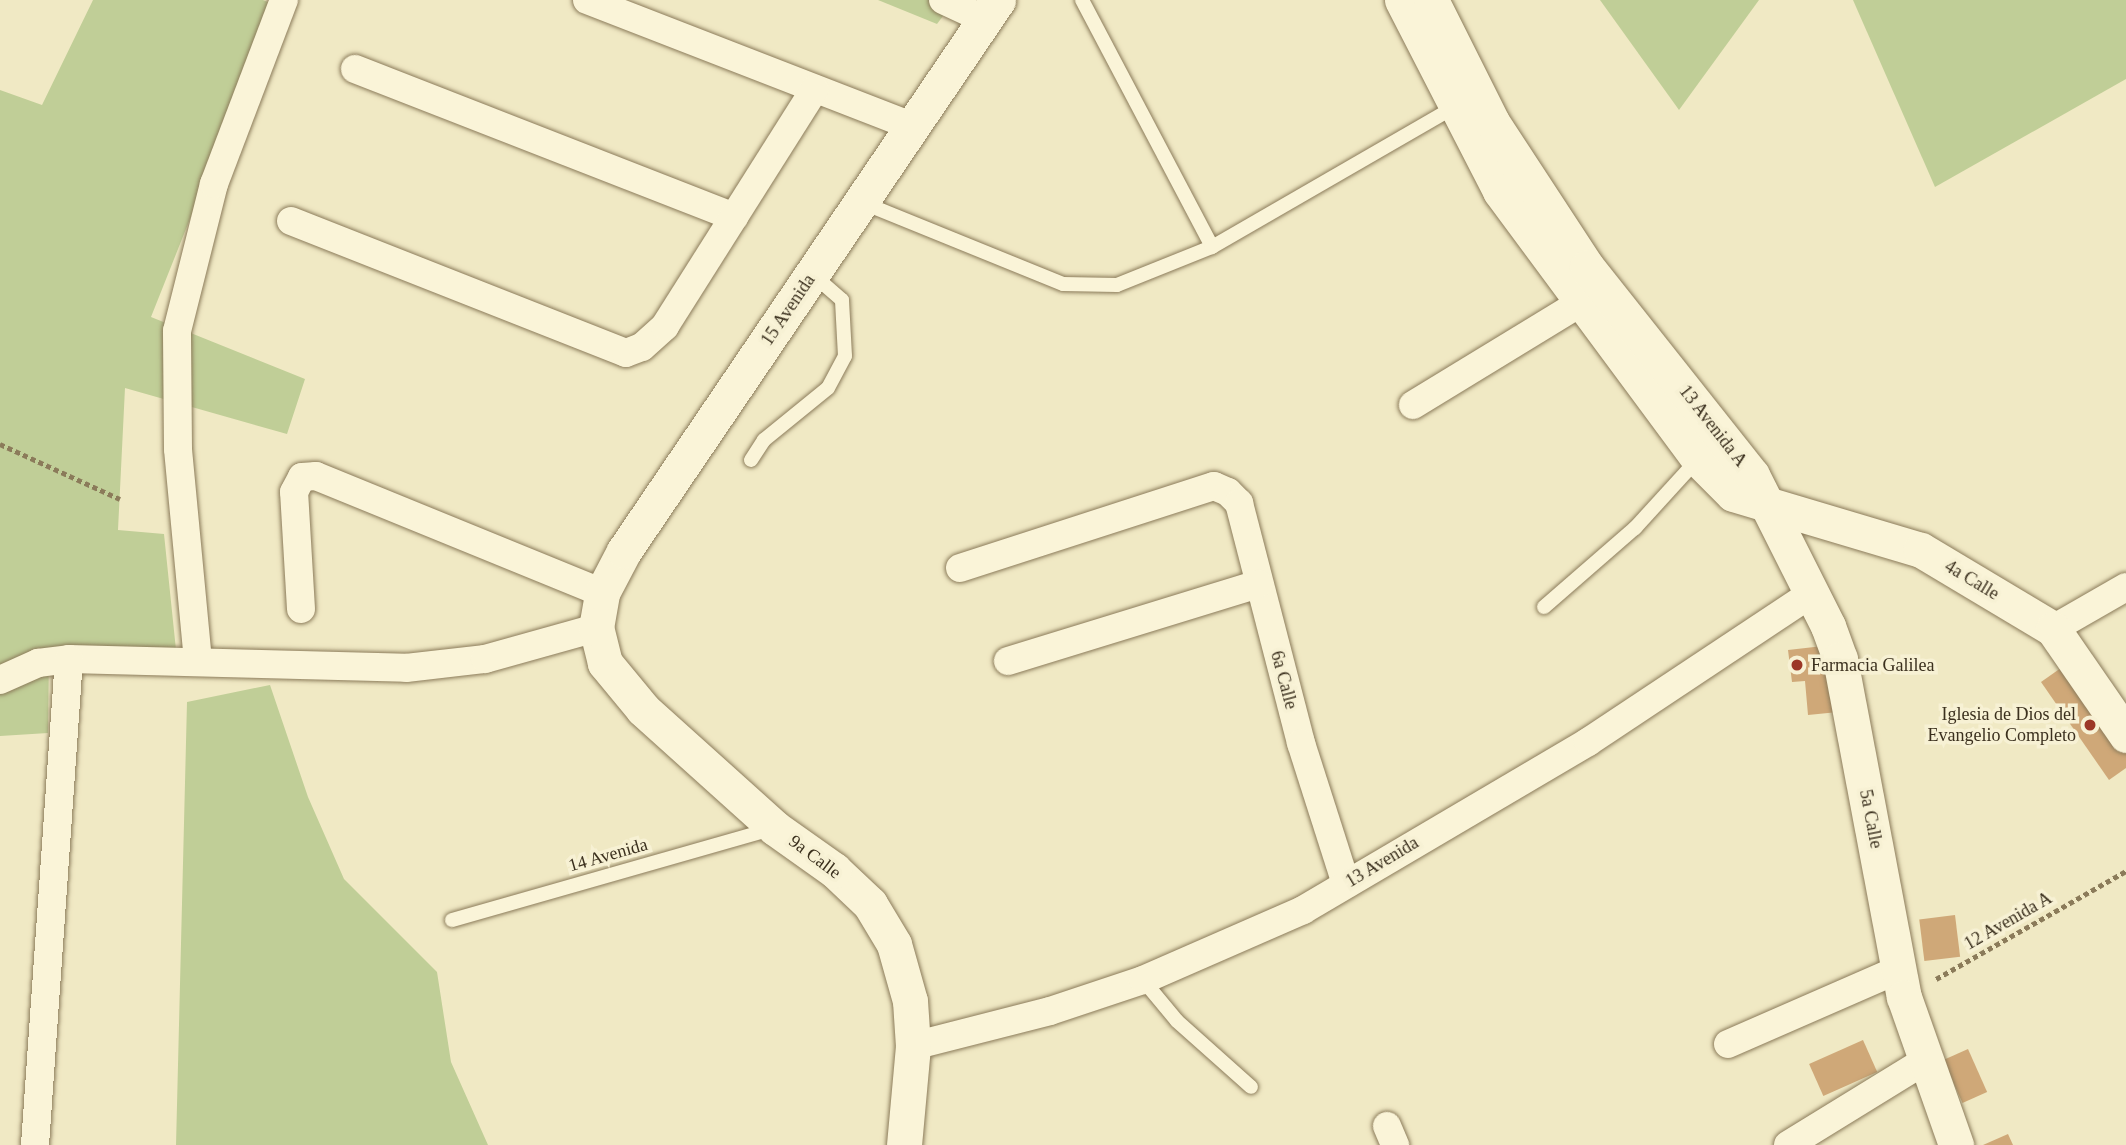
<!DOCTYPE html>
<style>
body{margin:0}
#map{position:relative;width:2126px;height:1145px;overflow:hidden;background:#f0e9c4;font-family:Georgia,serif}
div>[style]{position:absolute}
.green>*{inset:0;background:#c0ce97}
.building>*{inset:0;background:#cfa878;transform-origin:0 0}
.path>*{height:4.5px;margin-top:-2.25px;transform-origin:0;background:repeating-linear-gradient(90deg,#8b7b5a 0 5px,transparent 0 8.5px)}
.roads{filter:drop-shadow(0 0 2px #8b7b5a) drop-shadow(0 0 2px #8b7b5a)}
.service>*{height:14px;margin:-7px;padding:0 7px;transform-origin:7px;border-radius:7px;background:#faf4d8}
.minor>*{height:28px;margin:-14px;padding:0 14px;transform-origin:14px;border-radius:14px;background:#faf4d8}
.tertiary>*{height:35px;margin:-17.5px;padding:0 17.5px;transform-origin:17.5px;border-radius:17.5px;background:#faf4d8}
.dots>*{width:19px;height:19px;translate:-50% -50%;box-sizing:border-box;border:4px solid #f7f1d4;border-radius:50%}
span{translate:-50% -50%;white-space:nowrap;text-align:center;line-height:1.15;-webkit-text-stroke:7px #f7f1d4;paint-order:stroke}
.street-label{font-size:18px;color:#3b301e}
.poi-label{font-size:18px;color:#3b301e}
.left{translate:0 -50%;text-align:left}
.right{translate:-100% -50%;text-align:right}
</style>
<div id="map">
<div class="green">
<i style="clip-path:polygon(93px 0,263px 0,275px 5px,151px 317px,305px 379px,287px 434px,125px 388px,118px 530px,164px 534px,176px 650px,49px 652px,48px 733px,0 736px,0 90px,42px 105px)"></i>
<i style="clip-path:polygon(878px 0,955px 0,937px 24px)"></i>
<i style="clip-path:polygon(1600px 0,1759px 0,1679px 110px)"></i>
<i style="clip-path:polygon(1853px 0,2126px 0,2126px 79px,1935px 187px)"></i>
<i style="clip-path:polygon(270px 685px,308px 797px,344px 879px,437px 972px,451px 1062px,488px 1145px,176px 1145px,187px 702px)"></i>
</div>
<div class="building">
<i style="clip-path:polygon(1832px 645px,1838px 712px,1808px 715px,1805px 681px,1792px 682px,1788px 650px)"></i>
<i style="clip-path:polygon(2068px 663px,2126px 748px,2126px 768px,2109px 780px,2041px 682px)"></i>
<i style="left:1955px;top:915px;width:42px;height:36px;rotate:83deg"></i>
<i style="left:1863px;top:1040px;width:35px;height:59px;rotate:66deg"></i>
<i style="left:1968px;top:1049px;width:47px;height:27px;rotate:66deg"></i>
<i style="clip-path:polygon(2008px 1134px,2013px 1145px,1983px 1145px)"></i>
</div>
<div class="path">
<i style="left:0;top:444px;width:132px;rotate:24.6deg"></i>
<i style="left:1936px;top:979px;width:219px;rotate:-29.6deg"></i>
</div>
<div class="roads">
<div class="service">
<i style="left:1082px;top:0;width:279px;rotate:62.2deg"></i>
<i style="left:861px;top:202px;width:218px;rotate:22.1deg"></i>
<i style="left:1063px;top:284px;width:54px;rotate:1.1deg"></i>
<i style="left:1117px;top:285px;width:102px;rotate:-21.8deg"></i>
<i style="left:1212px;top:247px;width:280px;rotate:-30deg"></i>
<i style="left:751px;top:460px;width:24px;rotate:-57deg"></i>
<i style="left:764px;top:440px;width:82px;rotate:-39.1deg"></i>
<i style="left:828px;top:388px;width:36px;rotate:-62deg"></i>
<i style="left:845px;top:356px;width:56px;rotate:-93.1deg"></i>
<i style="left:842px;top:300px;width:38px;rotate:-139deg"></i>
<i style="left:1544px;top:607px;width:121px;rotate:-41deg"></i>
<i style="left:1635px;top:528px;width:93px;rotate:-47.6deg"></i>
<i style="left:452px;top:920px;width:332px;rotate:-15.9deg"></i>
<i style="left:1143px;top:980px;width:53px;rotate:50.3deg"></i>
<i style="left:1177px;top:1021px;width:99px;rotate:41.7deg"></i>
</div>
<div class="minor">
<i style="left:587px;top:0;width:349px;rotate:21.2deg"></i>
<i style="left:943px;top:0;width:45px;rotate:24.9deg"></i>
<i style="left:355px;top:69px;width:407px;rotate:21.3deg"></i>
<i style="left:291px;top:221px;width:360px;rotate:21.5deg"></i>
<i style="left:626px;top:353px;width:17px;rotate:-21deg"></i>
<i style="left:642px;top:347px;width:31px;rotate:-42deg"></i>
<i style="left:665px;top:326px;width:280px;rotate:-57.7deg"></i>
<i style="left:1413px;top:405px;width:196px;rotate:-31.4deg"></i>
<i style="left:960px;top:568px;width:267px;rotate:-17.9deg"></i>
<i style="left:1214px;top:486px;width:15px;rotate:23deg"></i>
<i style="left:1228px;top:492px;width:16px;rotate:45deg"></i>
<i style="left:1239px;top:503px;width:248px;rotate:75.5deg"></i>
<i style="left:1301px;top:743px;width:148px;rotate:72.3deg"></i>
<i style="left:301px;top:609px;width:117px;rotate:-93.4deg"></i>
<i style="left:294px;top:492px;width:17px;rotate:-62deg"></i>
<i style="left:302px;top:477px;width:14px;rotate:-4deg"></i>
<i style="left:316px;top:476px;width:309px;rotate:22.2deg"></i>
<i style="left:2053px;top:629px;width:84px;rotate:-29.9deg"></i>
<i style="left:198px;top:661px;width:213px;rotate:-95.4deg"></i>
<i style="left:178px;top:449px;width:118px;rotate:-90.5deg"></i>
<i style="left:177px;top:331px;width:152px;rotate:-75.9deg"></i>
<i style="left:214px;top:184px;width:197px;rotate:-69.2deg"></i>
<i style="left:1008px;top:661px;width:262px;rotate:-17.1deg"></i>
<i style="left:0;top:680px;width:42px;rotate:-24.1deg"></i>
<i style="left:38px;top:663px;width:31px;rotate:-7deg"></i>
<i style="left:69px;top:659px;width:337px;rotate:1.5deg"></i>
<i style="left:406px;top:668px;width:80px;rotate:-6.5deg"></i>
<i style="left:485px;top:659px;width:115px;rotate:-15.6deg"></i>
<i style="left:1728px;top:1044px;width:188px;rotate:-23.6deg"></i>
<i style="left:913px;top:1046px;width:141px;rotate:-14.3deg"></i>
<i style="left:1050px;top:1011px;width:98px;rotate:-18.4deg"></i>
<i style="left:1143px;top:980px;width:175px;rotate:-23.6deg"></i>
<i style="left:1303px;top:910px;width:331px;rotate:-30.5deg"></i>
<i style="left:1588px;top:742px;width:269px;rotate:-33.6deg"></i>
<i style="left:1387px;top:1126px;width:21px;rotate:67deg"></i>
<i style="left:35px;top:1145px;width:487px;rotate:-86deg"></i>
<i style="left:1788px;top:1145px;width:162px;rotate:-31.6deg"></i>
</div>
<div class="tertiary">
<i style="left:1402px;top:0;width:215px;rotate:62.8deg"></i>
<i style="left:1500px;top:191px;width:333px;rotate:53.5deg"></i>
<i style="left:1698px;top:459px;width:49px;rotate:45deg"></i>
<i style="left:1733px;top:494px;width:196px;rotate:16.6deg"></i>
<i style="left:1921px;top:550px;width:154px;rotate:30.9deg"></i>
<i style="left:2053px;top:629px;width:129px;rotate:55.4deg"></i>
<i style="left:1431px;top:0;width:136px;rotate:63.4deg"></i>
<i style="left:1492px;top:122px;width:173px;rotate:56.8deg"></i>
<i style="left:1587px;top:267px;width:265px;rotate:51.6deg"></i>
<i style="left:1752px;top:475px;width:169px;rotate:63.3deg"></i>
<i style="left:1828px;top:626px;width:35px;rotate:70deg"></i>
<i style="left:1840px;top:659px;width:344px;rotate:79.3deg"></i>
<i style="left:1904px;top:997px;width:157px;rotate:70.6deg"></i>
<i style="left:904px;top:1145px;width:99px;rotate:-84.8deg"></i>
<i style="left:913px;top:1046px;width:45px;rotate:-93.8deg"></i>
<i style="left:910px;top:1001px;width:59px;rotate:-105.7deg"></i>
<i style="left:894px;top:944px;width:47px;rotate:-121deg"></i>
<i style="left:870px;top:904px;width:50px;rotate:-136.6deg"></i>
<i style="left:834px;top:870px;width:72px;rotate:-144.6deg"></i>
<i style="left:775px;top:828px;width:178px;rotate:-138deg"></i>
<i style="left:643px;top:709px;width:60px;rotate:-129.6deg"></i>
<i style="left:605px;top:663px;width:36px;rotate:-104deg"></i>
<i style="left:596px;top:628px;width:36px;rotate:-80deg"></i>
<i style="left:602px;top:593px;width:47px;rotate:-62.4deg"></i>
<i style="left:624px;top:551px;width:666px;rotate:-55.83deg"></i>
</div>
</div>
<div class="dots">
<i style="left:1797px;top:665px;background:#9c3727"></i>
<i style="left:2090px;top:725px;background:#9c3727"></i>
</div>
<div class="street-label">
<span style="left:788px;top:310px;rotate:-56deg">15 Avenida</span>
<span style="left:1713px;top:426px;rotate:52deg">13 Avenida A</span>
<span style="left:1972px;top:580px;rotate:31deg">4a Calle</span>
<span style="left:1284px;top:680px;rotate:75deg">6a Calle</span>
<span style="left:1871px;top:819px;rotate:79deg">5a Calle</span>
<span style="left:608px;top:855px;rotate:-16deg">14 Avenida</span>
<span style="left:815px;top:857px;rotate:37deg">9a Calle</span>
<span style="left:1382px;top:862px;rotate:-31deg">13 Avenida</span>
<span style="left:2008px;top:921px;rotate:-30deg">12 Avenida A</span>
</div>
<div class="poi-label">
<span class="left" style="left:1811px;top:665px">Farmacia Galilea</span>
<span class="right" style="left:2076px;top:725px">Iglesia de Dios del<br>Evangelio Completo</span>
</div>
</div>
